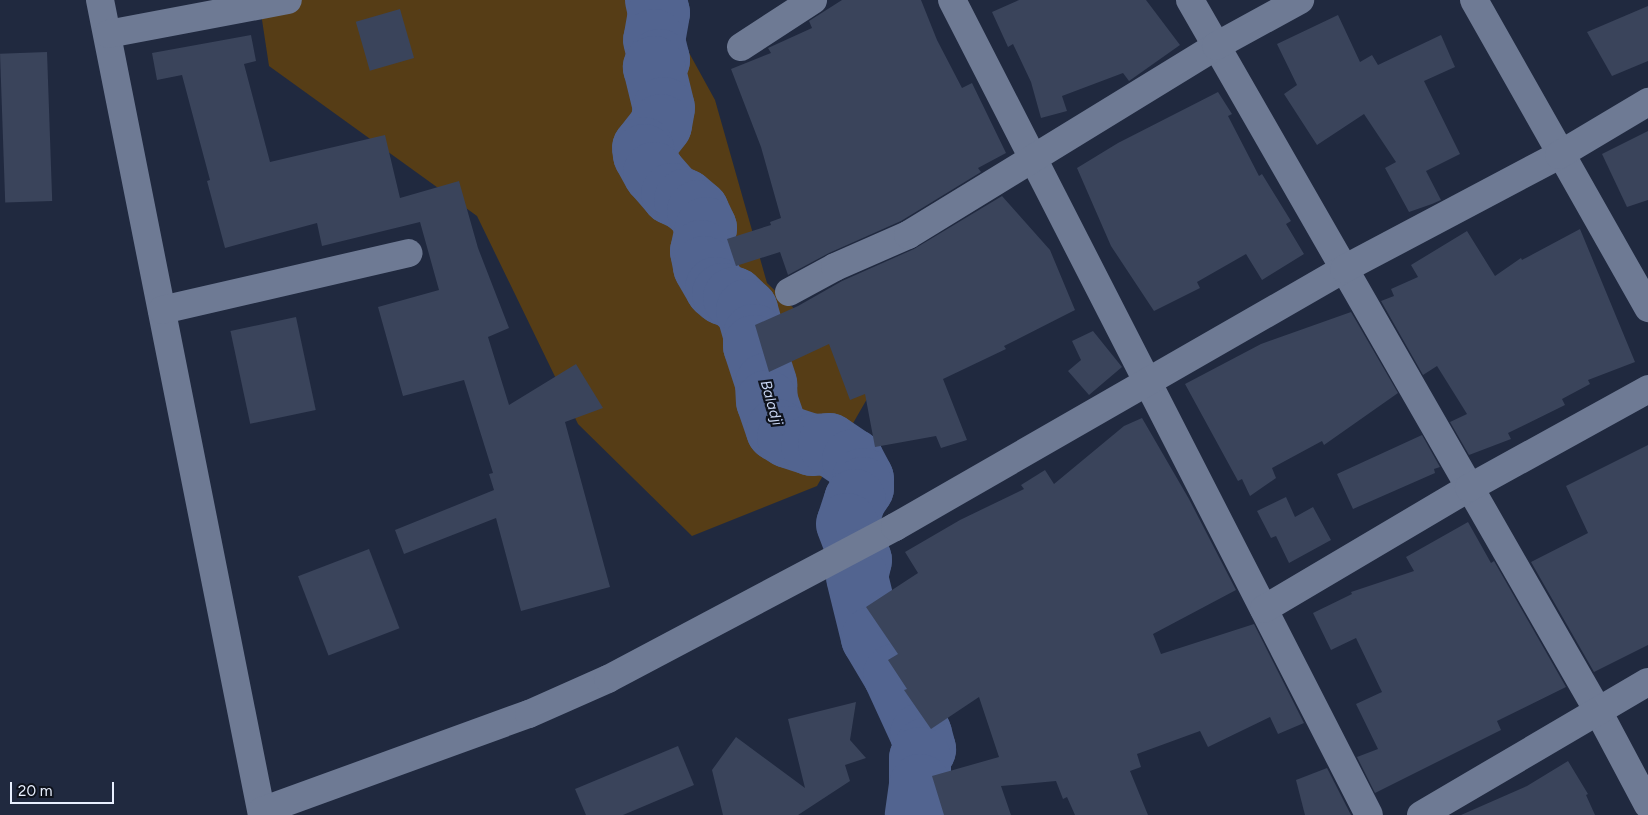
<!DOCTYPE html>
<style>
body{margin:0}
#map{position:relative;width:1648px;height:815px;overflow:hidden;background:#20293f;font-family:Figtree,sans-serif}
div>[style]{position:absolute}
.green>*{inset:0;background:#563d16}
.river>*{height:62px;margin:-31px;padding:0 31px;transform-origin:31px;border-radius:31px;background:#526490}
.building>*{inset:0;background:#3a445b;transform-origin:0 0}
.minor>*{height:28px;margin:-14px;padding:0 14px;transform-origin:14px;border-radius:14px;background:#6e7a94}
span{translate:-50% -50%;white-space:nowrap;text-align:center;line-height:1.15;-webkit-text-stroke:4.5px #0e121c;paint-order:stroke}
.water-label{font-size:15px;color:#c8d5f2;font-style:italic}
.scale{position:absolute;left:10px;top:782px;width:104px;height:22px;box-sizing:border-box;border:2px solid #e8effe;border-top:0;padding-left:6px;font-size:15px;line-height:18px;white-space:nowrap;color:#e8effe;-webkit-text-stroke:4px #0e121c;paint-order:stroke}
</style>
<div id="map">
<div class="green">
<i style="clip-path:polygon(259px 0,660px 0,715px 100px,767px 283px,875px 385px,817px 486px,692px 536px,578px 424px,477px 216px,269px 66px)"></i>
</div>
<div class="river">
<i style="left:656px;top:0;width:13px;rotate:77deg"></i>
<i style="left:659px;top:13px;width:27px;rotate:100deg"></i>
<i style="left:654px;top:40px;width:21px;rotate:76deg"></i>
<i style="left:659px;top:60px;width:9px;rotate:126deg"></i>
<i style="left:654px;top:67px;width:42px;rotate:76.3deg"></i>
<i style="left:664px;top:108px;width:17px;rotate:100deg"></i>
<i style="left:661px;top:125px;width:29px;rotate:128deg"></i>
<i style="left:643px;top:148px;width:7px;rotate:82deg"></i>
<i style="left:644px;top:155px;width:21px;rotate:61deg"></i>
<i style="left:654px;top:173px;width:28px;rotate:49deg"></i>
<i style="left:672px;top:194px;width:14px;rotate:25deg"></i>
<i style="left:685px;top:200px;width:17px;rotate:40deg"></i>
<i style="left:698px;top:211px;width:19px;rotate:65deg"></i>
<i style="left:706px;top:228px;width:24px;rotate:102deg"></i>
<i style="left:701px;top:251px;width:16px;rotate:79deg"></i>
<i style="left:704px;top:267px;width:24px;rotate:60deg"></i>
<i style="left:716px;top:288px;width:9px;rotate:41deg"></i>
<i style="left:723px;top:294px;width:12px;rotate:20deg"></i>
<i style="left:734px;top:298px;width:18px;rotate:43deg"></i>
<i style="left:747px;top:310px;width:26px;rotate:74deg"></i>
<i style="left:754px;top:335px;width:11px;rotate:90deg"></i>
<i style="left:754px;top:346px;width:40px;rotate:72deg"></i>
<i style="left:766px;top:384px;width:17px;rotate:87deg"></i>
<i style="left:767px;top:401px;width:31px;rotate:71deg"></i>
<i style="left:777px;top:430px;width:13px;rotate:32deg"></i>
<i style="left:788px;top:437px;width:25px;rotate:18deg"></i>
<i style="left:812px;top:445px;width:17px;rotate:-3deg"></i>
<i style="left:829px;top:444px;width:29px;rotate:34deg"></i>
<i style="left:853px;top:460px;width:21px;rotate:62deg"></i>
<i style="left:863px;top:479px;width:9px;rotate:90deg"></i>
<i style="left:863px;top:488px;width:14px;rotate:124deg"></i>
<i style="left:855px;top:500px;width:25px;rotate:108deg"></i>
<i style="left:847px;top:524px;width:39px;rotate:69deg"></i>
<i style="left:861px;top:560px;width:17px;rotate:103deg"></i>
<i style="left:857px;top:577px;width:63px;rotate:76.2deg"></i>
<i style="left:872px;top:638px;width:43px;rotate:59.3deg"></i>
<i style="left:894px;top:675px;width:65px;rotate:65.4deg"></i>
<i style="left:921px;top:734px;width:16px;rotate:75deg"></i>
<i style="left:925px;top:749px;width:10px;rotate:119deg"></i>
<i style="left:920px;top:758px;width:27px;rotate:90deg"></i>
<i style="left:920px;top:785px;width:30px;rotate:98deg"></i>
</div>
<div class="building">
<i style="clip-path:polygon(842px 0,921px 0,937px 40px,962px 88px,972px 83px,1006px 153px,978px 168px,981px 172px,901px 221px,829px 253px,788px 275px,780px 252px,736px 266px,727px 239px,771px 225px,770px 222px,781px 218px,761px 147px,731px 69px,771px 53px,768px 48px,812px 28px,809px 21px)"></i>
<i style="clip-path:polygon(1019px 0,1146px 0,1180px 45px,1129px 81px,1123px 73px,1062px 96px,1067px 111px,1041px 118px,1031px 82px,1013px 44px,1008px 47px,992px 12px)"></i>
<i style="clip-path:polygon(1648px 6px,1648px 61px,1612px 76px,1587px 32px)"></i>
<i style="left:400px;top:9px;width:51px;height:46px;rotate:74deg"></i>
<i style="clip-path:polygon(1338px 15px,1360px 62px,1372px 55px,1378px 65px,1441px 35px,1455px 67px,1424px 81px,1460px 154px,1426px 171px,1441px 200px,1432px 204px,1409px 212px,1385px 168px,1396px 162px,1364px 114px,1317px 145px,1284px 94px,1297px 85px,1277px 44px)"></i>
<i style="clip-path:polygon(251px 35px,256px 61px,244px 64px,270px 162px,385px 135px,400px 198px,459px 181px,478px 248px,509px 328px,488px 337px,509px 405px,576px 364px,603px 408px,565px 422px,610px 587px,521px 611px,496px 518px,404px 554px,395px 530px,494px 490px,489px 474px,493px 473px,464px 380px,403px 396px,378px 307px,439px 290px,420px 222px,322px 246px,317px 223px,225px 248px,207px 181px,210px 180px,182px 75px,157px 80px,152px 53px)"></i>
<i style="left:47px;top:52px;width:149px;height:47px;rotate:88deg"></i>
<i style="clip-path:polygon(1218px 92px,1232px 114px,1228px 116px,1259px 176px,1262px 174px,1291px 221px,1286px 224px,1304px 254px,1262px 280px,1246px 254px,1197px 282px,1200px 288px,1154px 311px,1111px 246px,1077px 168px,1118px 143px)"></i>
<i style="clip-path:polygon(1648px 131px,1648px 200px,1627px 207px,1602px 154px)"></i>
<i style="clip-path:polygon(1002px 196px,1050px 250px,1075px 310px,1004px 346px,1006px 349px,943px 379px,967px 440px,941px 448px,936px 436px,875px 447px,865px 394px,850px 400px,829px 344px,769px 372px,755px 325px,798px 306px,842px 281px,914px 249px)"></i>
<i style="clip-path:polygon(1580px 229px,1635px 362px,1588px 380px,1590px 384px,1562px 399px,1565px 405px,1508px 433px,1511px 439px,1469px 455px,1450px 422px,1467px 414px,1437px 366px,1423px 375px,1381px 301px,1394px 296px,1391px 289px,1418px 277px,1411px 265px,1467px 231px,1495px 276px,1521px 258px,1522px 260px)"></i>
<i style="clip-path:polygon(1351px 312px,1398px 393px,1324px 445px,1322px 441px,1272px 468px,1276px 478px,1250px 496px,1242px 479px,1238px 481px,1185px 384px,1261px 344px)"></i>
<i style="left:296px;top:317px;width:95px;height:67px;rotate:78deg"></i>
<i style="clip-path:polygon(1093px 331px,1122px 367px,1089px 395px,1068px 371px,1081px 360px,1072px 341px)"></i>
<i style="clip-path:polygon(1142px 418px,1189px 499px,1236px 590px,1153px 634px,1161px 654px,1254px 624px,1304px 723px,1278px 734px,1270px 717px,1208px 747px,1200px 731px,1137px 754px,1141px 767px,1130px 771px,1148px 815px,1075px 815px,1067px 797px,1063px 799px,1056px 781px,1001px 786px,1011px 815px,944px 815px,932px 776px,999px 757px,979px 697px,931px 729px,904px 690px,907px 689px,888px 660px,898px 654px,866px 607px,918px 573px,905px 552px,960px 520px,1024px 489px,1021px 485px,1045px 470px,1054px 484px,1124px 426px)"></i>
<i style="clip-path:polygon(1422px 435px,1440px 467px,1434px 469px,1435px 473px,1353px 509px,1337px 474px)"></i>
<i style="clip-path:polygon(1648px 445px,1648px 645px,1594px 672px,1531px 562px,1588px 533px,1566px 486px)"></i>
<i style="clip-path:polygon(1286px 497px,1295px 517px,1313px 507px,1331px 540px,1289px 563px,1276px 536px,1271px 538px,1257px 511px)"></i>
<i style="clip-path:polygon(1468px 522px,1491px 563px,1494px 561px,1566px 687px,1497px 721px,1501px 730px,1375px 793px,1357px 757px,1378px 749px,1356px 704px,1382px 692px,1356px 638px,1331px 650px,1313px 613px,1352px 594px,1351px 592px,1414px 571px,1406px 557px)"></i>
<i style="left:369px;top:549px;width:85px;height:76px;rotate:69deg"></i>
<i style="clip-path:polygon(856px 702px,850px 740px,866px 758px,845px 765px,850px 781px,798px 815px,723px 815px,712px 770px,736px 737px,805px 788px,788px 719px)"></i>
<i style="clip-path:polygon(678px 746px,694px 785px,623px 815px,586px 815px,575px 789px)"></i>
<i style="clip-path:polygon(1568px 761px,1588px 794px,1586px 795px,1595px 815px,1461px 815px,1527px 786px)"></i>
<i style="clip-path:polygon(1327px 768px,1351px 815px,1305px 815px,1296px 780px)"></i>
</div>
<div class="minor">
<i style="left:100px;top:0;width:831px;rotate:78.76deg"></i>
<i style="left:952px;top:0;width:915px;rotate:62.9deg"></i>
<i style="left:1190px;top:0;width:820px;rotate:60.15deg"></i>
<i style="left:1598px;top:711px;width:106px;rotate:62deg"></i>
<i style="left:1474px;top:0;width:354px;rotate:60.5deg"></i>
<i style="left:108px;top:34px;width:183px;rotate:-10.7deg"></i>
<i style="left:741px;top:47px;width:86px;rotate:-33.1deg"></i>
<i style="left:789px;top:292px;width:52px;rotate:-28.5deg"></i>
<i style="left:835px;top:267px;width:80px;rotate:-23.7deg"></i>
<i style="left:908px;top:235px;width:361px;rotate:-31.5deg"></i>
<i style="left:1216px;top:46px;width:96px;rotate:-28.7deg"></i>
<i style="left:162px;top:310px;width:253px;rotate:-13deg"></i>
<i style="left:1264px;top:609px;width:238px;rotate:-30.6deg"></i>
<i style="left:1469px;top:488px;width:205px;rotate:-28.9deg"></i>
<i style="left:262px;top:811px;width:284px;rotate:-20deg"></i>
<i style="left:529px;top:714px;width:86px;rotate:-23.9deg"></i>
<i style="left:608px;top:679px;width:325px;rotate:-27.9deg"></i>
<i style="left:895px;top:527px;width:518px;rotate:-29.88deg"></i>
<i style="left:1344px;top:269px;width:243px;rotate:-27.9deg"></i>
<i style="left:1559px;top:155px;width:104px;rotate:-30.8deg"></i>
<i style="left:1421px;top:815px;width:263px;rotate:-30.4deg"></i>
</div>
<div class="water-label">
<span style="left:771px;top:403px;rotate:74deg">Baladji</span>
</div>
<div class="scale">20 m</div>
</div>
